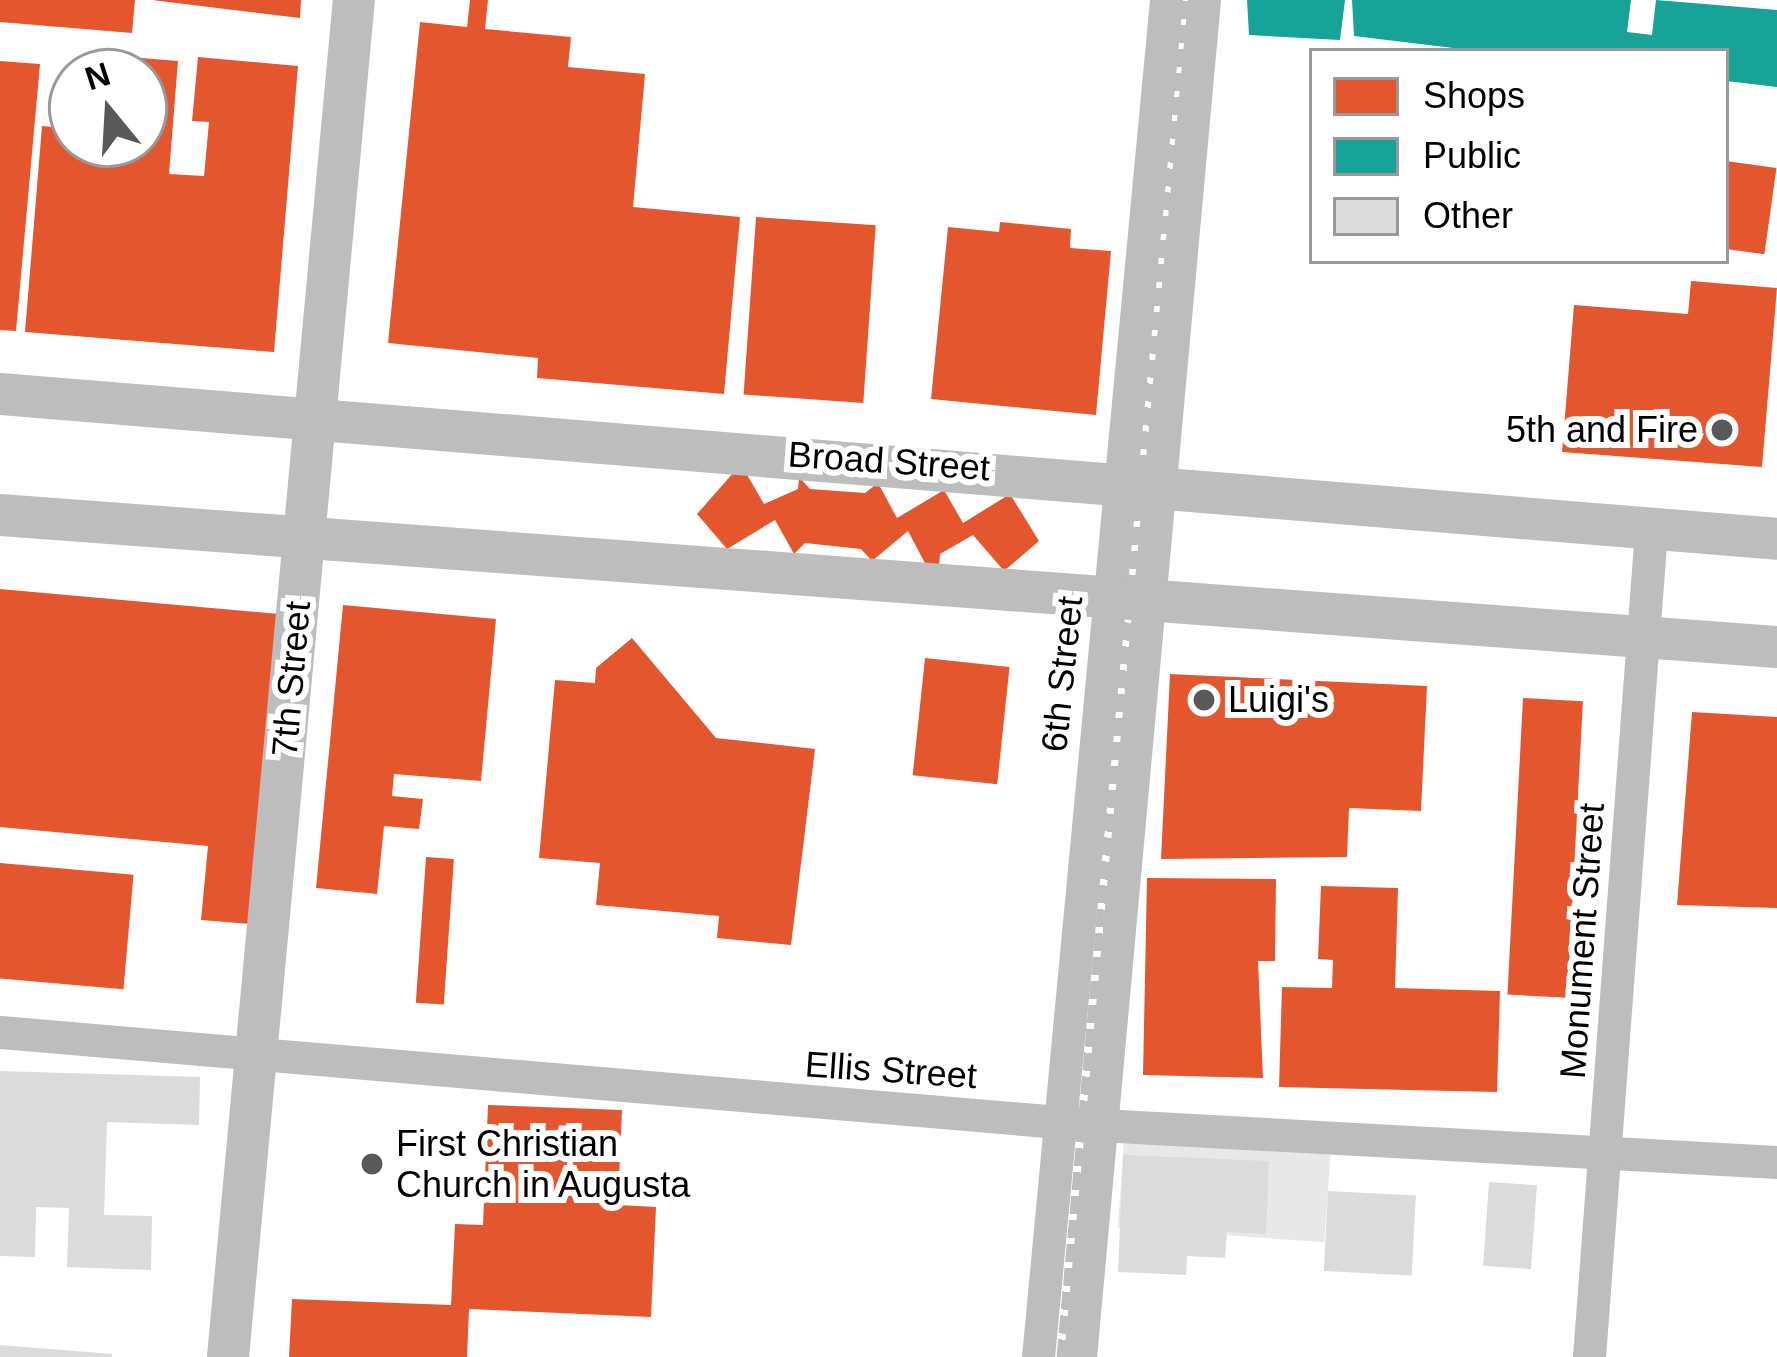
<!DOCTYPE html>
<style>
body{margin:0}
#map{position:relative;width:1777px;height:1357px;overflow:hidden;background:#fff;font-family:Arial,sans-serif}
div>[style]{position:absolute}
.green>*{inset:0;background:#e8e8e8;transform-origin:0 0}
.shops>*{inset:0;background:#e4572e;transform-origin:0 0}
.public>*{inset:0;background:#17a398}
.building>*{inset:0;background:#dbdbdb;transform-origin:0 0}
.minor>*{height:33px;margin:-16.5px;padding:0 16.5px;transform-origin:16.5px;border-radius:16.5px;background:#bdbdbd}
.major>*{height:42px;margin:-21px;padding:0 21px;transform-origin:21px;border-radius:21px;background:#bdbdbd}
.rail>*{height:9px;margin-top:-4.5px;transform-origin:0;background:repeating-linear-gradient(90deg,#bdbdbd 0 18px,transparent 0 24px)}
.dots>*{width:33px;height:33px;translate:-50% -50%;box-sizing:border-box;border:6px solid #fff;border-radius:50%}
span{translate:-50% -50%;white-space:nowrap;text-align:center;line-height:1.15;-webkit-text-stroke:12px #fff;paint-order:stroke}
.poi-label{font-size:36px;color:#000}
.right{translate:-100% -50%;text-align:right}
.left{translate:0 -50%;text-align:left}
.street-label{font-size:36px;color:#000}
.legend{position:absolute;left:1309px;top:48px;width:420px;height:216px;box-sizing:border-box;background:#fff;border:3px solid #999;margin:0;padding:15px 21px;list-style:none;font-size:36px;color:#000}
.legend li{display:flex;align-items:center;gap:24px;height:60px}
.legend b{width:60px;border:3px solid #999}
.north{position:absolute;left:48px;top:48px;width:120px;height:120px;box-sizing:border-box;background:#fff;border:3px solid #999;border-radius:50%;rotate:342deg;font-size:33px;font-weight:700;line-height:48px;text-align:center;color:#000}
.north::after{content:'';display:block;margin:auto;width:42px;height:54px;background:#595959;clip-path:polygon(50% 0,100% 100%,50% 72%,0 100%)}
</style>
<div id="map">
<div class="green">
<i style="left:1124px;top:1140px;width:207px;height:88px;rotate:4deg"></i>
</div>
<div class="shops">
<i style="clip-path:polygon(0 0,135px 0,132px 33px,0 22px)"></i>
<i style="clip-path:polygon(152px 0,301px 0,300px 18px)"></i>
<i style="clip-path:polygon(470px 0,488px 0,485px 29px,571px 37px,568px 67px,645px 74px,633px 207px,740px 217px,724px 394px,537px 378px,538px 358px,388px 343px,420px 22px,467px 27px)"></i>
<i style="clip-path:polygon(105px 55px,178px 61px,169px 174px,204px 176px,209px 122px,192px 121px,198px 57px,298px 66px,274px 352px,25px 332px,42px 126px,72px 129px,72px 144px,144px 144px,144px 72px,104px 72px)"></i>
<i style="clip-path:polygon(0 61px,40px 64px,16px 331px,0 330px)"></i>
<i style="left:1726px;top:161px;width:51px;height:87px;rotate:8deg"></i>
<i style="left:756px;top:217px;width:120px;height:178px;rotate:4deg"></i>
<i style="clip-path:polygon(1000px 222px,1071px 229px,1070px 248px,1111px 251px,1096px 415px,931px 399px,948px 227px,999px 232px)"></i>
<i style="clip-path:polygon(1691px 281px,1777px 288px,1762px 467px,1562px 452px,1574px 305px,1688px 314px)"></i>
<i style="clip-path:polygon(734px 472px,746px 473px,764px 504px,798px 489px,799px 477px,810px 489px,865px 493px,878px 483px,897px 518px,944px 490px,963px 523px,1010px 494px,1039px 541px,1004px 571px,973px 535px,940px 554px,939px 567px,926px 565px,908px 531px,872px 561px,861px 549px,805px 543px,794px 554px,775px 520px,727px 549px,697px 514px)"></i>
<i style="clip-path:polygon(0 589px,279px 614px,250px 924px,201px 920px,208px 846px,0 827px)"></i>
<i style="clip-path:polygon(343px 605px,496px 619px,481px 781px,394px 774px,392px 796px,423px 799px,419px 829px,384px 826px,377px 894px,316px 888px)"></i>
<i style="clip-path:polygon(632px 638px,716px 738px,815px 749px,791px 945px,717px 938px,719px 916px,596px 905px,600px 863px,539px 858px,555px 680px,595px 683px,596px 668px)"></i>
<i style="left:925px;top:658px;width:85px;height:118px;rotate:6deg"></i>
<i style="clip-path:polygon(1170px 674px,1427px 686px,1421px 811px,1349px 808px,1347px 857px,1161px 859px)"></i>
<i style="left:1523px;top:698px;width:60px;height:297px;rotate:3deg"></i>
<i style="clip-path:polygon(1692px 712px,1777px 717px,1777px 908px,1677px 905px)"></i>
<i style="left:426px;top:857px;width:28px;height:146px;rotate:4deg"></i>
<i style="left:0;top:863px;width:134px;height:115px;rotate:5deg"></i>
<i style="clip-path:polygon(1147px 878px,1276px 879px,1275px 961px,1258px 961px,1263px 1078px,1143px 1075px)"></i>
<i style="clip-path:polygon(1321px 886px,1398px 888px,1395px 988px,1500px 991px,1497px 1092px,1279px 1087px,1282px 987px,1332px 988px,1333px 960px,1318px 959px)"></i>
<i style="clip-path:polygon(488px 1105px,622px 1110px,618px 1205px,656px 1207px,651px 1317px,469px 1309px,467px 1357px,289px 1357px,292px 1299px,451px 1305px,455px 1224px,483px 1225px)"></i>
</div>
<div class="public">
<i style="clip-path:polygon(1247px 0,1345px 0,1340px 40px,1249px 35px)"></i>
<i style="clip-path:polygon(1352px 0,1631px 0,1627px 32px,1652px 35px,1656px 0,1777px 10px,1777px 87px,1726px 81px,1726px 51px,1478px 51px,1354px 36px)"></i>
</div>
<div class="building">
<i style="clip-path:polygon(0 1071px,200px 1077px,199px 1125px,107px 1122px,104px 1215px,152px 1216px,151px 1270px,67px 1267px,69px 1208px,36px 1207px,35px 1257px,0 1256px)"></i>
<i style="clip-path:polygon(1123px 1155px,1269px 1161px,1266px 1234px,1227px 1232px,1225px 1258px,1187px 1256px,1186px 1275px,1118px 1272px)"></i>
<i style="left:1489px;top:1182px;width:48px;height:84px;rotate:4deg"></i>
<i style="left:1328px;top:1191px;width:88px;height:80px;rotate:3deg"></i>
<i style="clip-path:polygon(0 1345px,112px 1354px,112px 1357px,0 1357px)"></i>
</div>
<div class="minor">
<i style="left:0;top:1032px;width:1086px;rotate:4.86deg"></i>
<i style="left:1082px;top:1124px;width:696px;rotate:3.13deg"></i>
<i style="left:1038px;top:1357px;width:1363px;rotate:-84.61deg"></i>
<i style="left:1080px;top:1357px;width:1363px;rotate:-84.78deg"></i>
<i style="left:1589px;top:1357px;width:829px;rotate:-85.71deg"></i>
</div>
<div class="major">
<i style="left:0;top:394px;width:1783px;rotate:4.66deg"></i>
<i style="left:0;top:515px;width:1782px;rotate:4.25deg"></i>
<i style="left:228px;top:1357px;width:1363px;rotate:-84.7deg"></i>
</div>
<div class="rail">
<i style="left:1061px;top:1357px;width:1363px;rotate:-84.82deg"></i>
</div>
<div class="dots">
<i style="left:1722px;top:430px;background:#595959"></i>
<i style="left:1204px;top:700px;background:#595959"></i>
<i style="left:372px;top:1164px;background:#595959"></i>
</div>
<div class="poi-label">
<span class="right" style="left:1698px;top:430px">5th and Fire</span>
<span class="left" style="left:1228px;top:700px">Luigi's</span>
<span class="left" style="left:396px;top:1164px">First Christian<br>Church in Augusta</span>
</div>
<div class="street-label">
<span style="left:889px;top:461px;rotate:4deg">Broad Street</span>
<span style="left:1062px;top:674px;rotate:-84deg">6th Street</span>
<span style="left:291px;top:679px;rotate:-85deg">7th Street</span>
<span style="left:1582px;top:941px;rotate:-86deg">Monument Street</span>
<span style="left:891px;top:1070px;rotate:4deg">Ellis Street</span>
</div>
<ul class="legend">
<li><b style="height:33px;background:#e4572e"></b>Shops</li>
<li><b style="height:33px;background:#17a398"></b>Public</li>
<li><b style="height:33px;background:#dbdbdb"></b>Other</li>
</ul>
<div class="north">N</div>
</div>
